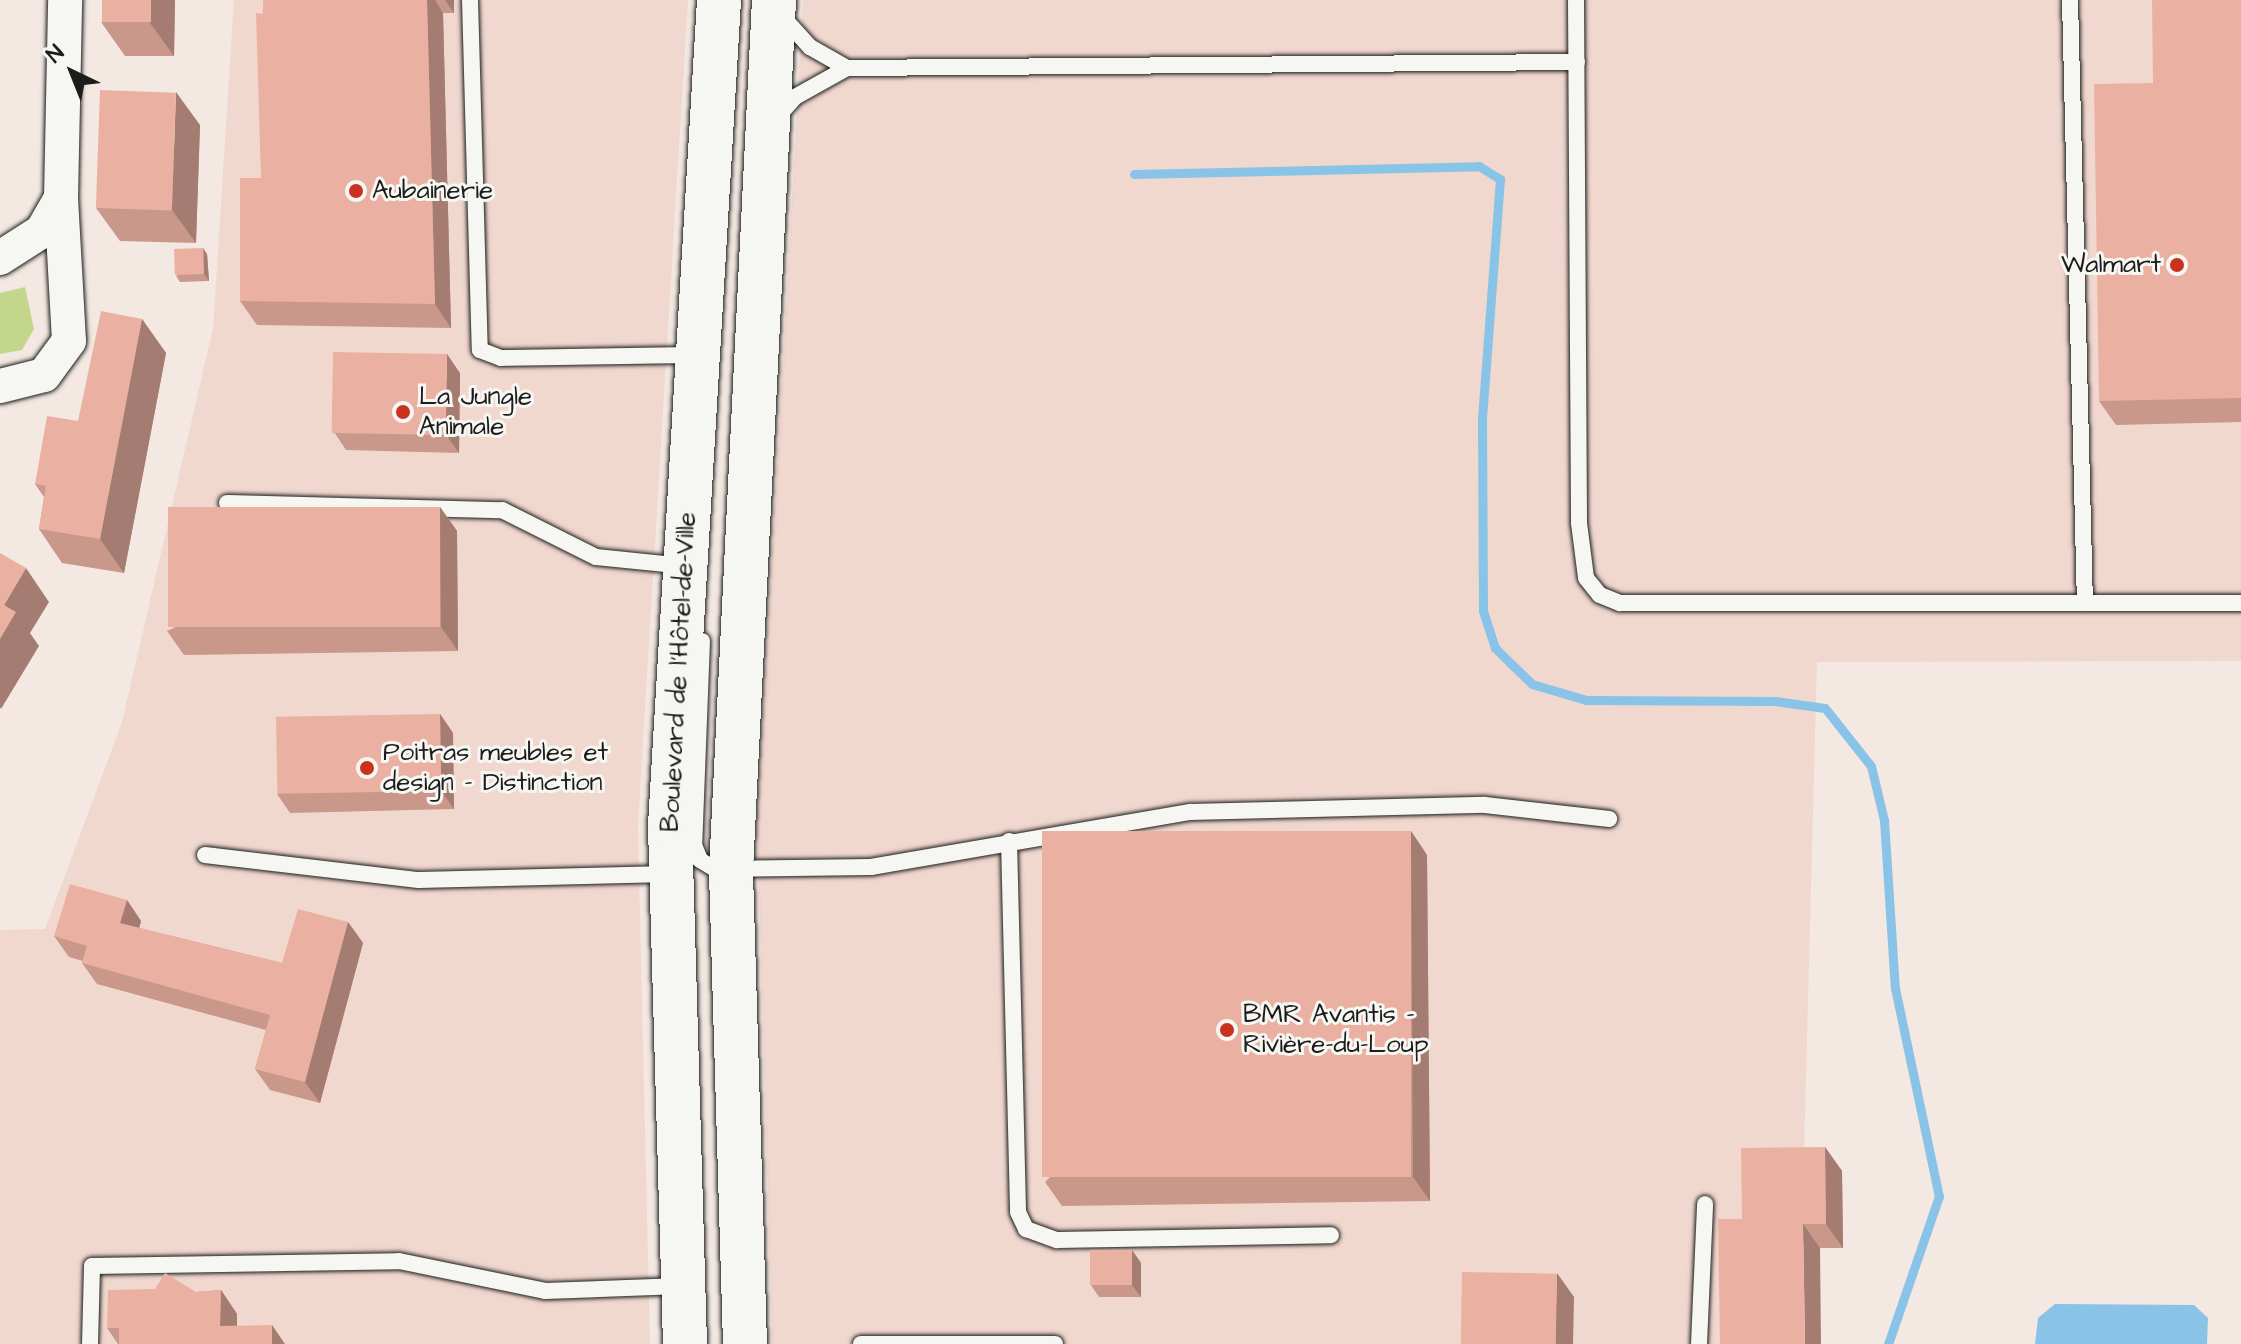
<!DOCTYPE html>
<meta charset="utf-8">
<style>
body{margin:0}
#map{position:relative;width:2241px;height:1344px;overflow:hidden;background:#f4e8e2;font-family:"Architects Daughter",sans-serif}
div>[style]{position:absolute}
.built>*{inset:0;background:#f1d8cf}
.green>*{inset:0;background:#c3d68b}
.water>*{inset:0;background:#89c3e8}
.stream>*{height:9px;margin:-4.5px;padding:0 4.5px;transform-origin:4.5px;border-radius:4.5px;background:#89c3e8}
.roads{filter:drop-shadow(0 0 2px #1c1c1c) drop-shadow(0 0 2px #1c1c1c)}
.service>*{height:16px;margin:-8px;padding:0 8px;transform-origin:8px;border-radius:8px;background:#f6f6f2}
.minor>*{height:34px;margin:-17px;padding:0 17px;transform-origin:17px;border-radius:17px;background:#f6f6f2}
.secondary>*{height:44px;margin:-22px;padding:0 22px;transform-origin:22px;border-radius:22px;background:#f6f6f2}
.wall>*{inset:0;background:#c9988b}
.shaded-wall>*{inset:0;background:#a47c71}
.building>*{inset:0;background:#eab1a2;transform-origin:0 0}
.dots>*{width:22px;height:22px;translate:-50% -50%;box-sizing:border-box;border:4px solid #f6f6f2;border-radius:50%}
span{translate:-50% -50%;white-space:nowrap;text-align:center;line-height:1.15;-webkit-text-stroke:6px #f6f6f2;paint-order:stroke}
.poi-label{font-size:26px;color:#1c1c1c}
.left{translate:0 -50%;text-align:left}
.right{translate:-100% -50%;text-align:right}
.street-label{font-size:26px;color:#1c1c1c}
.north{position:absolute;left:32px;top:32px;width:80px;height:80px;-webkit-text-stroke:6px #f6f6f2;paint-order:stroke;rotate:317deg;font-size:22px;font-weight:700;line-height:32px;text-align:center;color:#1c1c1c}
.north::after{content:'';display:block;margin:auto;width:28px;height:36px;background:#1c1c1c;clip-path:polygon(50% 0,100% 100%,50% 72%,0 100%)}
</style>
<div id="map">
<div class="built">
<i style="clip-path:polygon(234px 0,688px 0,638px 825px,650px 1344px,0 1344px,0 930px,45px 929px,122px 722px,213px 328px)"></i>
<i style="clip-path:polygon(803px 0,2241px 0,2241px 661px,1817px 662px,1799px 1344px,772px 1344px,757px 823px)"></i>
</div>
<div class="green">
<i style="clip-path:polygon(25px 287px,34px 329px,22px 350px,0 354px,0 293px)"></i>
</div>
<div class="water">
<i style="clip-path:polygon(2055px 1304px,2194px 1305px,2208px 1318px,2207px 1344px,2035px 1344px,2038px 1318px)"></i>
</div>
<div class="stream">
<i style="left:1134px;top:174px;width:345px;rotate:-1.3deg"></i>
<i style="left:1479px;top:166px;width:25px;rotate:32deg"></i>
<i style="left:1500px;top:179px;width:242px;rotate:94.3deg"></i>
<i style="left:1482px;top:420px;width:191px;rotate:89.7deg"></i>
<i style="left:1483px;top:611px;width:39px;rotate:72deg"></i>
<i style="left:1495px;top:648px;width:52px;rotate:44.2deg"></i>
<i style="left:1532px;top:684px;width:56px;rotate:16.5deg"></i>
<i style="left:1586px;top:700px;width:189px;rotate:0.3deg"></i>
<i style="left:1775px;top:701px;width:50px;rotate:8deg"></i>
<i style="left:1825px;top:708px;width:74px;rotate:51.6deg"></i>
<i style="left:1871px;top:766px;width:56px;rotate:76.5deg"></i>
<i style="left:1884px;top:820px;width:168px;rotate:86.3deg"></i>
<i style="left:1895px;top:988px;width:213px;rotate:78.1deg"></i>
<i style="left:1939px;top:1196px;width:157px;rotate:109deg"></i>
</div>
<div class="roads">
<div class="service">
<i style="left:470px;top:0;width:350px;rotate:88.4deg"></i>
<i style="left:480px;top:350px;width:22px;rotate:21deg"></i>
<i style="left:501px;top:358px;width:196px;rotate:-0.9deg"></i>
<i style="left:1576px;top:0;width:523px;rotate:89.67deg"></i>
<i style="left:1579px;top:523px;width:55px;rotate:82.7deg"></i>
<i style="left:1586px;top:578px;width:22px;rotate:51deg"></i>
<i style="left:1600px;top:595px;width:22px;rotate:22deg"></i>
<i style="left:1620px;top:603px;width:621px"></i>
<i style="left:2070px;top:0;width:603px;rotate:88.58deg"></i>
<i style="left:780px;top:14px;width:45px;rotate:47.7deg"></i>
<i style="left:810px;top:47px;width:43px;rotate:29.6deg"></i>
<i style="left:779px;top:115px;width:24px;rotate:-48deg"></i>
<i style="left:795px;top:97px;width:60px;rotate:-29.1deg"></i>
<i style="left:847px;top:68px;width:730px;rotate:-0.47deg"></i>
<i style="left:227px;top:503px;width:275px;rotate:1.5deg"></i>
<i style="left:502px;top:510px;width:105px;rotate:26.6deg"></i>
<i style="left:596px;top:557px;width:88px;rotate:5.8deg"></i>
<i style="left:702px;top:641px;width:204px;rotate:92.2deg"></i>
<i style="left:694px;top:845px;width:16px;rotate:68deg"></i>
<i style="left:700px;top:860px;width:17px;rotate:31deg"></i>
<i style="left:715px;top:869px;width:156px;rotate:-0.7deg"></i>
<i style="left:871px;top:867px;width:324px;rotate:-9.8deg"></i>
<i style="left:1190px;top:812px;width:295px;rotate:-1.4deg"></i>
<i style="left:1485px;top:805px;width:125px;rotate:6.4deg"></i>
<i style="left:1009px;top:841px;width:371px;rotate:88.6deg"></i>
<i style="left:1018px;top:1212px;width:19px;rotate:65deg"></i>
<i style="left:1026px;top:1229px;width:33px;rotate:20deg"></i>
<i style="left:1057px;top:1240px;width:274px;rotate:-1deg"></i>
<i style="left:205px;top:855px;width:215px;rotate:6.7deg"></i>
<i style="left:419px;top:880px;width:249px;rotate:-1.4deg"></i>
<i style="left:90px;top:1344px;width:78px;rotate:-88.5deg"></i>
<i style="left:92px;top:1266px;width:307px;rotate:-0.9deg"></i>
<i style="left:399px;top:1261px;width:149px;rotate:11.6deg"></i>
<i style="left:545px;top:1291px;width:136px;rotate:-2.1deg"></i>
<i style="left:861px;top:1344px;width:194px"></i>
<i style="left:1699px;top:1344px;width:140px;rotate:-87.5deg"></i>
</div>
<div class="minor">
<i style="left:61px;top:198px;width:198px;rotate:-88.8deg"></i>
<i style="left:0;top:258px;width:50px;rotate:-32.7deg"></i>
<i style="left:42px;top:231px;width:38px;rotate:-60deg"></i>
<i style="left:61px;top:198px;width:143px;rotate:86.8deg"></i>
<i style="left:69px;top:341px;width:42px;rotate:126.3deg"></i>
<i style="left:44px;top:375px;width:45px;rotate:166deg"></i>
</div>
<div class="secondary">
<i style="left:685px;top:1344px;width:519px;rotate:-91.66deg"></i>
<i style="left:670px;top:825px;width:826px;rotate:-86.6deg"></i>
<i style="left:745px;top:1344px;width:474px;rotate:-91.7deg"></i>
<i style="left:731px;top:870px;width:871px;rotate:-87.17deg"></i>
</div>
</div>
<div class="wall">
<i style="clip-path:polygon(175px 0,174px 56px,125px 56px,101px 22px)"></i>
<i style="clip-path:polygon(263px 0,454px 0,454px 13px,443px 13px,451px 328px,257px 325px,240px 301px,261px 178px)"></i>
<i style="clip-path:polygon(2241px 0,2241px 422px,2116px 425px,2099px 401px,2153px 83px)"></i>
<i style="clip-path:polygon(200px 125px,196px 243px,120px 241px,96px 208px)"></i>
<i style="clip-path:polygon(207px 254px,209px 281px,180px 282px,176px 276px)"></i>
<i style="clip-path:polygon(142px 319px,166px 353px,124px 573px,62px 563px,39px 529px,44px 497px,35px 484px,78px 421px)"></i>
<i style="clip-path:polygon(460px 373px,459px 453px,346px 450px,334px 432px)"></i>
<i style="clip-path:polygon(440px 507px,457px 531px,458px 651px,184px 655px,167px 631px)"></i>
<i style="clip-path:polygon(440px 714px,453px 733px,454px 809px,290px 813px,277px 794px)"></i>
<i style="clip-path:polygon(1411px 831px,1427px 855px,1430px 1201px,1062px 1206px,1045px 1182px)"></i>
<i style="clip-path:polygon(127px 900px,141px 921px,139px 928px,282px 963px,348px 922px,363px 943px,320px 1103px,270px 1090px,255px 1069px,266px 1030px,97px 984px,82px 963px,83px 961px,69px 957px,54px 936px)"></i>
<i style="clip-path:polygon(1825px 1147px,1842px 1171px,1843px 1248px,1820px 1248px,1742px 1219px)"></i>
<i style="clip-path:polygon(1132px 1250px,1141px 1263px,1141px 1297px,1099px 1297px,1091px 1285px)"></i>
<i style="clip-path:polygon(221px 1290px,237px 1314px,237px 1326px,285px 1344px,118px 1344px,107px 1328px,196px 1292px)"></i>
</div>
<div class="shaded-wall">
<i style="clip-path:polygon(151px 0,175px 0,174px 56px,150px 23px)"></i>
<i style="clip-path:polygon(427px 0,435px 0,443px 13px,451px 328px,435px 304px)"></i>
<i style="clip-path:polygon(445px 0,454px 0,454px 13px)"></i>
<i style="clip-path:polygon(176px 92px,200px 125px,196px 243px,172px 210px)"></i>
<i style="clip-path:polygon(203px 248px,207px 254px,209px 281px,204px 274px)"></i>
<i style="clip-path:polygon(142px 319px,166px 353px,124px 573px,100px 539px)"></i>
<i style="clip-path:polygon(447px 354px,460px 373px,459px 453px,446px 435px)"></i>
<i style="clip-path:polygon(440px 507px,457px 531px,458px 651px,441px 627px)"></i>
<i style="clip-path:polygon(26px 568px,49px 602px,30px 633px,39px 646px,1px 709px,0 707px,0 639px,4px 605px)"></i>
<i style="clip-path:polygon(440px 714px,453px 733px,454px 809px,441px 791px)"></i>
<i style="clip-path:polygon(1411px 831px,1427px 855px,1430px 1201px,1413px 1177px)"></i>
<i style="clip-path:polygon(127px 900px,141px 921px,135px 944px,120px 923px)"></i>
<i style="clip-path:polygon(348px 922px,363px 943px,320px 1103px,305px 1082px)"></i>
<i style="clip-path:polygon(1825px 1147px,1842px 1171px,1843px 1248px,1826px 1224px)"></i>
<i style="clip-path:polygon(1803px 1224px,1820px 1248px,1821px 1344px,1805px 1344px)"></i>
<i style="clip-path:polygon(1132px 1250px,1141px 1263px,1141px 1297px,1132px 1285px)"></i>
<i style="clip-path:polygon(1557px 1273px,1574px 1297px,1573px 1344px,1555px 1344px)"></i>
<i style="clip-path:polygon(221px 1290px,237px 1314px,237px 1344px,220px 1326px)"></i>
<i style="clip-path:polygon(272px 1325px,285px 1344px,272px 1344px)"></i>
</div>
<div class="building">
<i style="left:102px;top:0;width:49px;height:22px"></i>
<i style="clip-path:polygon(263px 0,427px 0,435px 304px,240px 301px,240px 178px,261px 178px,256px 13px,263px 14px)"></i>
<i style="clip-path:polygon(2152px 0,2241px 0,2241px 398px,2099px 401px,2094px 84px,2153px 83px)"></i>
<i style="left:100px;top:90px;width:76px;height:118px;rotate:2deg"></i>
<i style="left:203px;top:248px;width:26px;height:29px;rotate:88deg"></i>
<i style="clip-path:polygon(101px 311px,142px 319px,100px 539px,39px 529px,46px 486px,35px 484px,47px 416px,78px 421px)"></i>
<i style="left:447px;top:354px;width:81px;height:114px;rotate:91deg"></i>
<i style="left:440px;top:507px;width:120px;height:272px;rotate:90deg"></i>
<i style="clip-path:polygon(0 553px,26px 568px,4px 605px,16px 612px,0 639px)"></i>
<i style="left:440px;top:714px;width:77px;height:164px;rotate:89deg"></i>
<i style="left:1411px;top:831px;width:346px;height:369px;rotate:90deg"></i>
<i style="clip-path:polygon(70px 884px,127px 900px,120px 923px,282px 963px,298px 909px,348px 922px,305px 1082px,255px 1069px,270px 1015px,82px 963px,87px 946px,54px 936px)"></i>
<i style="clip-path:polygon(1825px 1147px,1826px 1224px,1803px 1224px,1805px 1344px,1720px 1344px,1718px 1219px,1742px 1219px,1741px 1148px)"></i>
<i style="left:1132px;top:1250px;width:35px;height:42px;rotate:90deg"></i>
<i style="left:1462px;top:1272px;width:95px;height:72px;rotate:1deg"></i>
<i style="clip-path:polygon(165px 1273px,196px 1292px,221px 1290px,220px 1326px,272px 1325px,272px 1344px,119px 1344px,119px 1328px,107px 1328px,108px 1290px,155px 1289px)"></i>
</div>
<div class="dots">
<i style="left:356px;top:191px;background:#c8321e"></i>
<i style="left:2177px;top:265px;background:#c8321e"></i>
<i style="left:403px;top:412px;background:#c8321e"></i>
<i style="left:367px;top:768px;background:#c8321e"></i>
<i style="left:1227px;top:1030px;background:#c8321e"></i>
</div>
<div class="poi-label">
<span class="left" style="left:372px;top:191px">Aubainerie</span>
<span class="right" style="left:2161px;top:265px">Walmart</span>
<span class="left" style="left:419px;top:412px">La Jungle<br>Animale</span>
<span class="left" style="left:383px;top:768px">Poitras meubles et<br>design - Distinction</span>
<span class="left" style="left:1243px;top:1030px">BMR Avantis -<br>Rivière-du-Loup</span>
</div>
<div class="street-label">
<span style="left:679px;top:672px;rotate:-87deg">Boulevard de l'Hôtel-de-Ville</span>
</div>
<div class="north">N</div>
</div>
